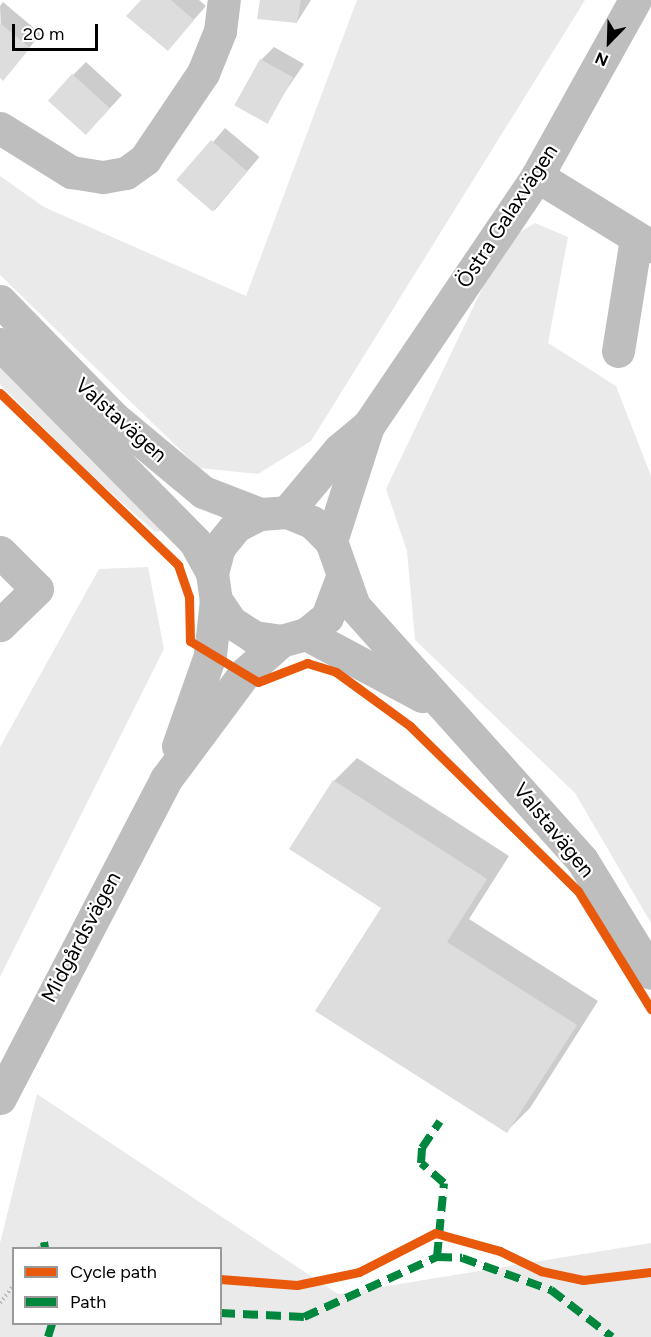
<!DOCTYPE html>
<meta charset="utf-8">
<style>
body{margin:0}
#map{position:relative;width:651px;height:1337px;overflow:hidden;background:#fff;font-family:Figtree,sans-serif}
div>[style]{position:absolute}
.green>*{inset:0;background:#eaeaea}
.shadow>*{inset:0;background:#0003;transform-origin:0 0}
.building>*{inset:0;background:#ddd;transform-origin:0 0}
.path>*{height:4px;margin-top:-2px;transform-origin:0;background:repeating-linear-gradient(90deg,#b8b8b8 0 1.5px,transparent 0 4.5px)}
.minor>*{height:33px;margin:-16.5px;padding:0 16.5px;transform-origin:16.5px;border-radius:16.5px;background:#bebebe}
.quiet>*{height:8px;margin-top:-4px;transform-origin:0;background:repeating-linear-gradient(90deg,#00873e 0 15px,transparent 0 23px)}
.cycleway>*{height:9px;margin:-4.5px;padding:0 4.5px;transform-origin:4.5px;border-radius:4.5px;background:#e8590c}
span{translate:-50% -50%;white-space:nowrap;text-align:center;line-height:1.15;-webkit-text-stroke:4.5px #fff;paint-order:stroke}
.street-label{font-size:21px;color:#000}
.legend{position:absolute;left:12px;top:1247px;width:210px;height:78px;box-sizing:border-box;background:#fff;border:2px solid #999;margin:0;padding:8px 10px;list-style:none;font-size:18px;color:#000}
.legend li{display:flex;align-items:center;gap:12px;height:30px}
.legend b{width:30px;border:2px solid #999}
.north{position:absolute;left:579px;top:12px;width:60px;height:60px;-webkit-text-stroke:4px #fff;paint-order:stroke;rotate:203deg;font-size:16px;font-weight:700;line-height:24px;text-align:center;color:#000}
.north::after{content:'';display:block;margin:auto;width:21px;height:27px;background:#000;clip-path:polygon(50% 0,100% 100%,50% 72%,0 100%)}
.scale{position:absolute;left:12px;top:24px;width:86px;height:27px;box-sizing:border-box;border:3px solid #000;border-top:0;padding-left:8px;font-size:18px;line-height:21px;white-space:nowrap;color:#000;-webkit-text-stroke:4px #fff;paint-order:stroke}
</style>
<div id="map">
<div class="green">
<i style="clip-path:polygon(357px 0,585px 0,311px 441px,258px 474px,199px 468px,0 275px,0 176px,44px 207px,246px 296px)"></i>
<i style="clip-path:polygon(535px 223px,568px 237px,548px 343px,616px 386px,651px 476px,651px 923px,575px 793px,415px 640px,407px 551px,386px 489px,505px 241px)"></i>
<i style="clip-path:polygon(0 362px,170px 529px,155px 532px,90px 474px,0 384px)"></i>
<i style="clip-path:polygon(148px 567px,164px 649px,0 977px,0 747px,99px 569px)"></i>
<i style="clip-path:polygon(evenodd,37px 1094px,338px 1294px,651px 1243px,651px 1337px,0 1337px,0 1243px,37px 1094px,14px 1248px,220px 1248px,220px 1324px,14px 1324px,14px 1248px)"></i>
</div>
<div class="shadow">
<i style="clip-path:polygon(143px 0,199px 0,206px 6px,168px 49px)"></i>
<i style="clip-path:polygon(262px 0,311px 0,297px 22px)"></i>
<i style="clip-path:polygon(3px 2px,41px 34px,3px 79px,0 6px)"></i>
<i style="clip-path:polygon(274px 47px,304px 64px,266px 120px,261px 60px)"></i>
<i style="clip-path:polygon(86px 62px,122px 95px,101px 118px,73px 75px)"></i>
<i style="left:225px;top:128px;width:45px;height:70px;rotate:40deg"></i>
<i style="clip-path:polygon(357px 758px,509px 856px,469px 919px,598px 1001px,530px 1108px,507px 1131px,383px 907px,334px 781px)"></i>
</div>
<div class="building">
<i style="clip-path:polygon(141px 0,171px 0,194px 20px,168px 51px,126px 16px)"></i>
<i style="clip-path:polygon(260px 0,301px 0,297px 23px,257px 19px)"></i>
<i style="clip-path:polygon(0 23px,30px 48px,3px 81px,0 78px)"></i>
<i style="left:260px;top:59px;width:38px;height:53px;rotate:29deg"></i>
<i style="left:72px;top:74px;width:51px;height:36px;rotate:42deg"></i>
<i style="left:211px;top:140px;width:48px;height:53px;rotate:41deg"></i>
<i style="clip-path:polygon(333px 780px,487px 879px,447px 942px,577px 1025px,507px 1133px,315px 1011px,381px 908px,289px 849px)"></i>
</div>
<div class="path">
<i style="left:39px;top:1248px;width:8px;rotate:-50deg"></i>
<i style="left:0;top:1303px;width:23px;rotate:-52deg"></i>
</div>
<div class="minor">
<i style="left:0;top:128px;width:84px;rotate:31.8deg"></i>
<i style="left:71px;top:172px;width:32px;rotate:9deg"></i>
<i style="left:103px;top:177px;width:23px;rotate:-10deg"></i>
<i style="left:126px;top:173px;width:24px;rotate:-36deg"></i>
<i style="left:145px;top:159px;width:104px;rotate:-56deg"></i>
<i style="left:203px;top:73px;width:45px;rotate:-68deg"></i>
<i style="left:220px;top:31px;width:31px;rotate:-83deg"></i>
<i style="left:537px;top:176px;width:134px;rotate:31.6deg"></i>
<i style="left:0;top:301px;width:163px;rotate:45.7deg"></i>
<i style="left:114px;top:418px;width:116px;rotate:39.7deg"></i>
<i style="left:203px;top:492px;width:61px;rotate:21.1deg"></i>
<i style="left:260px;top:514px;width:27px;rotate:-4deg"></i>
<i style="left:287px;top:512px;width:27px;rotate:22deg"></i>
<i style="left:312px;top:522px;width:27px;rotate:45deg"></i>
<i style="left:331px;top:541px;width:69px;rotate:70.5deg"></i>
<i style="left:354px;top:606px;width:341px;rotate:48.1deg"></i>
<i style="left:582px;top:860px;width:132px;rotate:58.6deg"></i>
<i style="left:0;top:344px;width:278px;rotate:45.4deg"></i>
<i style="left:195px;top:542px;width:35px;rotate:61deg"></i>
<i style="left:212px;top:573px;width:27px;rotate:82deg"></i>
<i style="left:216px;top:600px;width:27px;rotate:56deg"></i>
<i style="left:231px;top:622px;width:27px;rotate:33deg"></i>
<i style="left:254px;top:637px;width:27px;rotate:8deg"></i>
<i style="left:281px;top:641px;width:26px;rotate:-16deg"></i>
<i style="left:306px;top:634px;width:27px;rotate:-39deg"></i>
<i style="left:327px;top:617px;width:43px;rotate:-69.4deg"></i>
<i style="left:618px;top:351px;width:113px;rotate:-80.9deg"></i>
<i style="left:287px;top:512px;width:81px;rotate:-50deg"></i>
<i style="left:339px;top:450px;width:38px;rotate:-40deg"></i>
<i style="left:368px;top:426px;width:302px;rotate:-55.9deg"></i>
<i style="left:537px;top:176px;width:201px;rotate:-60.9deg"></i>
<i style="left:331px;top:541px;width:121px;rotate:-72.2deg"></i>
<i style="left:0;top:552px;width:52px;rotate:45deg"></i>
<i style="left:37px;top:589px;width:52px;rotate:135.8deg"></i>
<i style="left:212px;top:573px;width:27px;rotate:-75deg"></i>
<i style="left:219px;top:547px;width:27px;rotate:-51deg"></i>
<i style="left:236px;top:526px;width:27px;rotate:-27deg"></i>
<i style="left:306px;top:634px;width:132px;rotate:28.1deg"></i>
<i style="left:178px;top:746px;width:96px;rotate:-70.6deg"></i>
<i style="left:210px;top:655px;width:55px;rotate:-83.8deg"></i>
<i style="left:0;top:1098px;width:360px;rotate:-62.5deg"></i>
<i style="left:166px;top:779px;width:131px;rotate:-53.4deg"></i>
<i style="left:244px;top:674px;width:50px;rotate:-41.7deg"></i>
</div>
<div class="quiet">
<i style="left:44px;top:1242px;width:6px;rotate:81deg"></i>
<i style="left:437px;top:1257px;width:74px;rotate:-84.6deg"></i>
<i style="left:444px;top:1183px;width:30px;rotate:-139deg"></i>
<i style="left:421px;top:1163px;width:15px;rotate:-86deg"></i>
<i style="left:422px;top:1148px;width:32px;rotate:-56deg"></i>
<i style="left:220px;top:1313px;width:84px;rotate:2.7deg"></i>
<i style="left:304px;top:1317px;width:146px;rotate:-24.3deg"></i>
<i style="left:437px;top:1257px;width:25px;rotate:2deg"></i>
<i style="left:462px;top:1258px;width:95px;rotate:19.8deg"></i>
<i style="left:551px;top:1290px;width:77px;rotate:37.6deg"></i>
<i style="left:48px;top:1337px;width:14px;rotate:-73deg"></i>
</div>
<div class="cycleway">
<i style="left:0;top:393px;width:248px;rotate:44deg"></i>
<i style="left:178px;top:565px;width:34px;rotate:71deg"></i>
<i style="left:189px;top:597px;width:44px;rotate:88.7deg"></i>
<i style="left:190px;top:641px;width:79px;rotate:31.1deg"></i>
<i style="left:258px;top:682px;width:53px;rotate:-21.2deg"></i>
<i style="left:307px;top:663px;width:30px;rotate:17deg"></i>
<i style="left:336px;top:672px;width:92px;rotate:36.1deg"></i>
<i style="left:410px;top:726px;width:235px;rotate:44.5deg"></i>
<i style="left:578px;top:891px;width:139px;rotate:58.3deg"></i>
<i style="left:220px;top:1279px;width:77px;rotate:4.5deg"></i>
<i style="left:297px;top:1285px;width:63px;rotate:-11.8deg"></i>
<i style="left:359px;top:1272px;width:85px;rotate:-27.2deg"></i>
<i style="left:435px;top:1233px;width:67px;rotate:15.5deg"></i>
<i style="left:500px;top:1251px;width:46px;rotate:26deg"></i>
<i style="left:541px;top:1271px;width:43px;rotate:12.1deg"></i>
<i style="left:583px;top:1280px;width:68px;rotate:-6.7deg"></i>
</div>
<div class="street-label">
<span style="left:507px;top:216px;rotate:-57deg">Östra Galaxvägen</span>
<span style="left:121px;top:420px;rotate:42deg">Valstavägen</span>
<span style="left:554px;top:830px;rotate:51deg">Valstavägen</span>
<span style="left:81px;top:937px;rotate:-62deg">Midgårdsvägen</span>
</div>
<ul class="legend">
<li><b style="height:8px;background:#e8590c"></b>Cycle path</li>
<li><b style="height:8px;background:#00873e"></b>Path</li>
</ul>
<div class="north">N</div>
<div class="scale">20 m</div>
</div>
